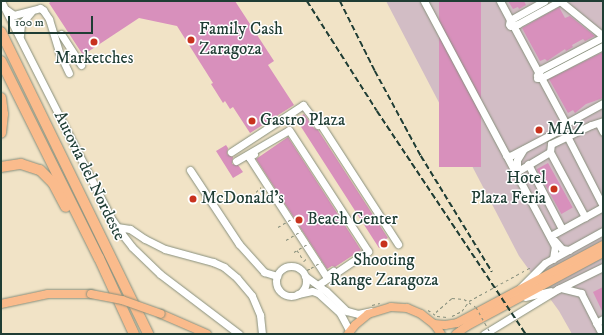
<!DOCTYPE html>
<meta charset="utf-8">
<style>
body{margin:0}
#map{position:relative;width:604px;height:335px;overflow:hidden;background:#f1e3c6;font-family:"IM FELL DW Pica",serif}
div>[style]{position:absolute}
.industrial>*{inset:0;background:#d2bdc5}
.building>*{inset:0;background:#d890bc;transform-origin:0 0}
.path>*{height:1px;margin-top:-0.5px;transform-origin:0;background:repeating-linear-gradient(90deg,#88907d 0 3px,transparent 0 6px)}
.roads{filter:drop-shadow(0 0 1px #88907d) drop-shadow(0 0 1px #88907d)}
.minor>*{height:7px;margin:-3.5px;padding:0 3.5px;transform-origin:3.5px;border-radius:3.5px;background:#fff}
.minor>.ring{margin:-3.5px;padding:0;box-sizing:content-box;background:none;border:7px solid #fff;border-radius:50%}
.major>*{height:8px;margin:-4px;padding:0 4px;transform-origin:4px;border-radius:4px;background:#fabb8c}
.highway>*{height:10px;margin:-5px;padding:0 5px;transform-origin:5px;border-radius:5px;background:#fabb8c}
.rail>*{height:1.5px;margin-top:-0.75px;transform-origin:0;background:repeating-linear-gradient(90deg,#1f3d34 0 6px,transparent 0 9px)}
.path-bridge>*{height:1px;margin-top:-0.5px;transform-origin:0;background:repeating-linear-gradient(90deg,#88907d 0 3px,transparent 0 6px)}
.bridges{filter:drop-shadow(0 0 1px #88907d) drop-shadow(0 0 1px #88907d)}
.major-bridge>*{height:8px;margin:-4px;padding:0 4px;transform-origin:4px;border-radius:4px;background:#fabb8c}
.dots>*{width:11px;height:11px;translate:-50% -50%;box-sizing:border-box;border:2px solid #fff;border-radius:50%}
span{translate:-50% -50%;white-space:nowrap;text-align:center;line-height:1.15;-webkit-text-stroke:3px #fff;paint-order:stroke}
.poi-label{font-size:17px;color:#1f3d34}
.left{translate:0 -50%;text-align:left}
.right{translate:-100% -50%;text-align:right}
.street-label{font-size:17px;color:#1f3d34}
.frame{position:absolute;inset:0;border:2px solid #1f3d34;pointer-events:none}
.scale{position:absolute;left:8px;top:16px;width:85px;height:18px;box-sizing:border-box;border:2px solid #1f3d34;border-top:0;padding-left:5px;font-size:12px;line-height:14px;white-space:nowrap;color:#1f3d34;-webkit-text-stroke:3px #fff;paint-order:stroke}
</style>
<div id="map">
<div class="industrial">
<i style="clip-path:polygon(386px 1px,603px 1px,603px 334px,572px 334px,559px 311px,519px 256px)"></i>
</div>
<div class="building">
<i style="clip-path:polygon(52px 1px,235px 1px,274px 61px,268px 65px,294px 105px,250px 133px,233px 107px,230px 109px,225px 101px,223px 103px,211px 84px,213px 83px,177px 26px,139px 18px,83px 55px,49px 3px)"></i>
<i style="left:439px;top:1px;width:42px;height:166px"></i>
<i style="clip-path:polygon(508px 1px,524px 1px,526px 5px,519px 9px,518px 7px,513px 9px)"></i>
<i style="clip-path:polygon(559px 7px,565px 18px,570px 16px,595px 36px,585px 41px,583px 39px,572px 45px,573px 47px,566px 51px,565px 49px,547px 61px,545px 59px,540px 61px,522px 28px)"></i>
<i style="clip-path:polygon(603px 52px,603px 98px,586px 104px,575px 113px,573px 110px,568px 113px,549px 79px)"></i>
<i style="clip-path:polygon(304px 114px,314px 128px,318px 130px,388px 238px,386px 239px,388px 242px,379px 248px,296px 119px)"></i>
<i style="clip-path:polygon(288px 137px,361px 250px,335px 267px,332px 266px,327px 269px,256px 159px)"></i>
<i style="clip-path:polygon(226px 145px,228px 148px,227px 154px,233px 157px,232px 164px,238px 165px,243px 172px,233px 178px,216px 151px)"></i>
<i style="left:548px;top:163px;width:51px;height:13px;rotate:61deg"></i>
<i style="clip-path:polygon(603px 287px,603px 313px,593px 292px)"></i>
</div>
<div class="path">
<i style="left:256px;top:192px;width:7px;rotate:-45deg"></i>
<i style="left:278px;top:227px;width:6px;rotate:-31deg"></i>
<i style="left:286px;top:240px;width:6px;rotate:-31deg"></i>
<i style="left:297px;top:250px;width:13px;rotate:58deg"></i>
<i style="left:304px;top:261px;width:3px;rotate:-45deg"></i>
<i style="left:294px;top:252px;width:6px;rotate:-31deg"></i>
<i style="left:307px;top:270px;width:4px;rotate:-27deg"></i>
<i style="left:372px;top:305px;width:8px;rotate:-14deg"></i>
<i style="left:428px;top:310px;width:11px;rotate:34deg"></i>
<i style="left:437px;top:316px;width:10px;rotate:6deg"></i>
<i style="left:452px;top:316px;width:11px;rotate:-27deg"></i>
<i style="left:462px;top:311px;width:12px;rotate:-55deg"></i>
<i style="left:469px;top:301px;width:71px;rotate:-28.7deg"></i>
</div>
<div class="roads">
<div class="minor">
<i style="left:1px;top:1px;width:243px;rotate:63.1deg"></i>
<i style="left:111px;top:218px;width:19px;rotate:55deg"></i>
<i style="left:122px;top:234px;width:16px;rotate:52deg"></i>
<i style="left:132px;top:247px;width:39px;rotate:44deg"></i>
<i style="left:160px;top:274px;width:99px;rotate:37.2deg"></i>
<i style="left:424px;top:1px;width:278px;rotate:61.9deg"></i>
<i style="left:555px;top:246px;width:13px;rotate:99deg"></i>
<i style="left:500px;top:1px;width:142px;rotate:61.8deg"></i>
<i style="left:567px;top:126px;width:64px;rotate:152.2deg"></i>
<i style="left:510px;top:156px;width:4px;rotate:-166deg"></i>
<i style="left:560px;top:1px;width:55px;rotate:39.1deg"></i>
<i style="left:7px;top:10px;width:9px;rotate:36deg"></i>
<i style="left:14px;top:15px;width:27px;rotate:-15deg"></i>
<i style="left:40px;top:8px;width:4px;rotate:34deg"></i>
<i style="left:43px;top:10px;width:11px;rotate:56deg"></i>
<i style="left:49px;top:19px;width:37px;rotate:73deg"></i>
<i style="left:60px;top:54px;width:21px;rotate:65deg"></i>
<i style="left:509px;top:24px;width:4px;rotate:-76deg"></i>
<i style="left:510px;top:20px;width:39px;rotate:-29deg"></i>
<i style="left:510px;top:26px;width:8px;rotate:-14deg"></i>
<i style="left:518px;top:24px;width:48px;rotate:-28.7deg"></i>
<i style="left:61px;top:34px;width:37px;rotate:57deg"></i>
<i style="left:20px;top:35px;width:11px;rotate:-85deg"></i>
<i style="left:21px;top:24px;width:16px;rotate:-50deg"></i>
<i style="left:537px;top:75px;width:6px;rotate:-59deg"></i>
<i style="left:540px;top:70px;width:71px;rotate:-27.6deg"></i>
<i style="left:537px;top:78px;width:4px"></i>
<i style="left:541px;top:78px;width:70px;rotate:-27.3deg"></i>
<i style="left:599px;top:124px;width:9px;rotate:63deg"></i>
<i style="left:563px;top:125px;width:46px;rotate:-28.8deg"></i>
<i style="left:567px;top:136px;width:79px;rotate:62.8deg"></i>
<i style="left:231px;top:152px;width:86px;rotate:-33.1deg"></i>
<i style="left:303px;top:105px;width:25px;rotate:53deg"></i>
<i style="left:318px;top:125px;width:3px"></i>
<i style="left:321px;top:125px;width:142px;rotate:57.1deg"></i>
<i style="left:550px;top:152px;width:74px;rotate:61.7deg"></i>
<i style="left:254px;top:154px;width:6px;rotate:149deg"></i>
<i style="left:249px;top:157px;width:142px;rotate:57.1deg"></i>
<i style="left:326px;top:276px;width:9px;rotate:-36deg"></i>
<i style="left:236px;top:161px;width:61px;rotate:-30.3deg"></i>
<i style="left:289px;top:130px;width:145px;rotate:56.9deg"></i>
<i style="left:368px;top:251px;width:60px;rotate:145.8deg"></i>
<i style="left:528px;top:164px;width:73px;rotate:62.4deg"></i>
<i style="left:190px;top:170px;width:89px;rotate:56.5deg"></i>
<i style="left:239px;top:244px;width:38px;rotate:48deg"></i>
<i style="left:264px;top:272px;width:14px;rotate:17deg"></i>
<i style="left:517px;top:170px;width:10px;rotate:-90deg"></i>
<i style="left:517px;top:160px;width:12px;rotate:-59deg"></i>
<i style="left:518px;top:171px;width:37px;rotate:-31deg"></i>
<i style="left:550px;top:152px;width:8px;rotate:-83deg"></i>
<i style="left:551px;top:144px;width:44px;rotate:-25.4deg"></i>
<i style="left:591px;top:125px;width:13px;rotate:-18deg"></i>
<i style="left:117px;top:227px;width:13px;rotate:9deg"></i>
<i style="left:130px;top:229px;width:18px;rotate:34deg"></i>
<i style="left:145px;top:239px;width:22px;rotate:27deg"></i>
<i style="left:165px;top:249px;width:50px;rotate:15.2deg"></i>
<i style="left:213px;top:262px;width:12px;rotate:24deg"></i>
<i style="left:224px;top:267px;width:17px;rotate:40deg"></i>
<i style="left:237px;top:278px;width:23px;rotate:50deg"></i>
<i style="left:252px;top:296px;width:21px;rotate:67deg"></i>
<i style="left:260px;top:315px;width:19px;rotate:84deg"></i>
<i style="left:551px;top:238px;width:3px;rotate:-72deg"></i>
<i style="left:552px;top:235px;width:58px;rotate:-28.8deg"></i>
<i style="left:555px;top:241px;width:11px;rotate:49deg"></i>
<i style="left:562px;top:249px;width:7px;rotate:8deg"></i>
<i class="ring" style="left:276px;top:266px;width:23px;height:23px"></i>
<i style="left:305px;top:276px;width:26px;rotate:36deg"></i>
<i style="left:326px;top:291px;width:29px;rotate:44deg"></i>
<i style="left:347px;top:311px;width:11px;rotate:15deg"></i>
<i style="left:358px;top:314px;width:13px;rotate:-13deg"></i>
<i style="left:520px;top:288px;width:35px;rotate:-45deg"></i>
<i style="left:545px;top:263px;width:66px;rotate:-28.9deg"></i>
<i style="left:561px;top:288px;width:21px;rotate:14deg"></i>
<i style="left:581px;top:293px;width:46px;rotate:62.9deg"></i>
<i style="left:298px;top:294px;width:14px;rotate:-12deg"></i>
<i style="left:312px;top:291px;width:6px;rotate:18deg"></i>
<i style="left:318px;top:293px;width:30px;rotate:42deg"></i>
<i style="left:340px;top:313px;width:21px;rotate:62deg"></i>
<i style="left:525px;top:297px;width:26px;rotate:-13deg"></i>
<i style="left:596px;top:323px;width:8px;rotate:-30deg"></i>
<i style="left:484px;top:334px;width:87px;rotate:-31.3deg"></i>
<i style="left:558px;top:289px;width:50px;rotate:-26.1deg"></i>
</div>
<div class="major">
<i style="left:1px;top:304px;width:48px;rotate:-12deg"></i>
<i style="left:48px;top:294px;width:43px"></i>
<i style="left:161px;top:314px;width:50px;rotate:23.5deg"></i>
<i style="left:434px;top:324px;width:11px;rotate:5deg"></i>
<i style="left:445px;top:325px;width:12px;rotate:-9deg"></i>
<i style="left:457px;top:323px;width:166px;rotate:-28.1deg"></i>
<i style="left:348px;top:334px;width:11px;rotate:-52deg"></i>
<i style="left:355px;top:325px;width:17px;rotate:-40deg"></i>
<i style="left:368px;top:314px;width:24px;rotate:-17deg"></i>
<i style="left:391px;top:307px;width:16px;rotate:4deg"></i>
<i style="left:407px;top:308px;width:15px;rotate:23deg"></i>
<i style="left:421px;top:314px;width:16px;rotate:38deg"></i>
<i style="left:434px;top:324px;width:12px;rotate:55deg"></i>
<i style="left:456px;top:334px;width:14px;rotate:-36deg"></i>
<i style="left:467px;top:326px;width:154px;rotate:-28.2deg"></i>
</div>
<div class="highway">
<i style="left:1px;top:32px;width:336px;rotate:64deg"></i>
<i style="left:1px;top:61px;width:220px;rotate:63.6deg"></i>
<i style="left:99px;top:258px;width:84px;rotate:65.3deg"></i>
<i style="left:1px;top:98px;width:16px;rotate:83deg"></i>
<i style="left:3px;top:114px;width:19px;rotate:96deg"></i>
<i style="left:1px;top:167px;width:20px;rotate:-9deg"></i>
<i style="left:21px;top:164px;width:20px;rotate:18deg"></i>
<i style="left:40px;top:170px;width:18px;rotate:45deg"></i>
<i style="left:53px;top:183px;width:27px;rotate:62deg"></i>
</div>
</div>
<div class="rail">
<i style="left:307px;top:1px;width:130px;rotate:57.5deg"></i>
<i style="left:377px;top:111px;width:268px;rotate:56.3deg"></i>
<i style="left:340px;top:1px;width:78px;rotate:63.4deg"></i>
<i style="left:375px;top:71px;width:97px;rotate:61.6deg"></i>
<i style="left:421px;top:156px;width:136px;rotate:58.5deg"></i>
</div>
<div class="path-bridge">
<i style="left:283px;top:224px;width:12px;rotate:-31deg"></i>
<i style="left:291px;top:237px;width:12px;rotate:-31deg"></i>
<i style="left:299px;top:249px;width:12px;rotate:-31deg"></i>
<i style="left:311px;top:268px;width:12px;rotate:-31deg"></i>
<i style="left:436px;top:312px;width:21px;rotate:-41deg"></i>
<i style="left:452px;top:298px;width:12px;rotate:5deg"></i>
<i style="left:464px;top:299px;width:14px;rotate:34deg"></i>
<i style="left:476px;top:307px;width:31px;rotate:61deg"></i>
</div>
<div class="bridges">
<div class="major-bridge">
<i style="left:91px;top:294px;width:32px;rotate:11deg"></i>
<i style="left:122px;top:300px;width:41px;rotate:19.7deg"></i>
</div>
</div>
<div class="dots">
<i style="left:191px;top:40px;background:#c8321e"></i>
<i style="left:94px;top:42px;background:#c8321e"></i>
<i style="left:252px;top:121px;background:#c8321e"></i>
<i style="left:539px;top:130px;background:#c8321e"></i>
<i style="left:554px;top:189px;background:#c8321e"></i>
<i style="left:193px;top:199px;background:#c8321e"></i>
<i style="left:299px;top:220px;background:#c8321e"></i>
<i style="left:384px;top:244px;background:#c8321e"></i>
</div>
<div class="poi-label">
<span class="left" style="left:199px;top:40px">Family Cash<br>Zaragoza</span>
<span style="left:94px;top:59px">Marketches</span>
<span class="left" style="left:260px;top:121px">Gastro Plaza</span>
<span class="left" style="left:547px;top:130px">MAZ</span>
<span class="right" style="left:546px;top:189px">Hotel<br>Plaza Feria</span>
<span class="left" style="left:201px;top:199px">McDonald's</span>
<span class="left" style="left:307px;top:220px">Beach Center</span>
<span style="left:384px;top:271px">Shooting<br>Range Zaragoza</span>
</div>
<div class="street-label">
<span style="left:89px;top:176px;rotate:64deg">Autovía del Nordeste</span>
</div>
<div class="frame"></div>
<div class="scale">100 m</div>
</div>
